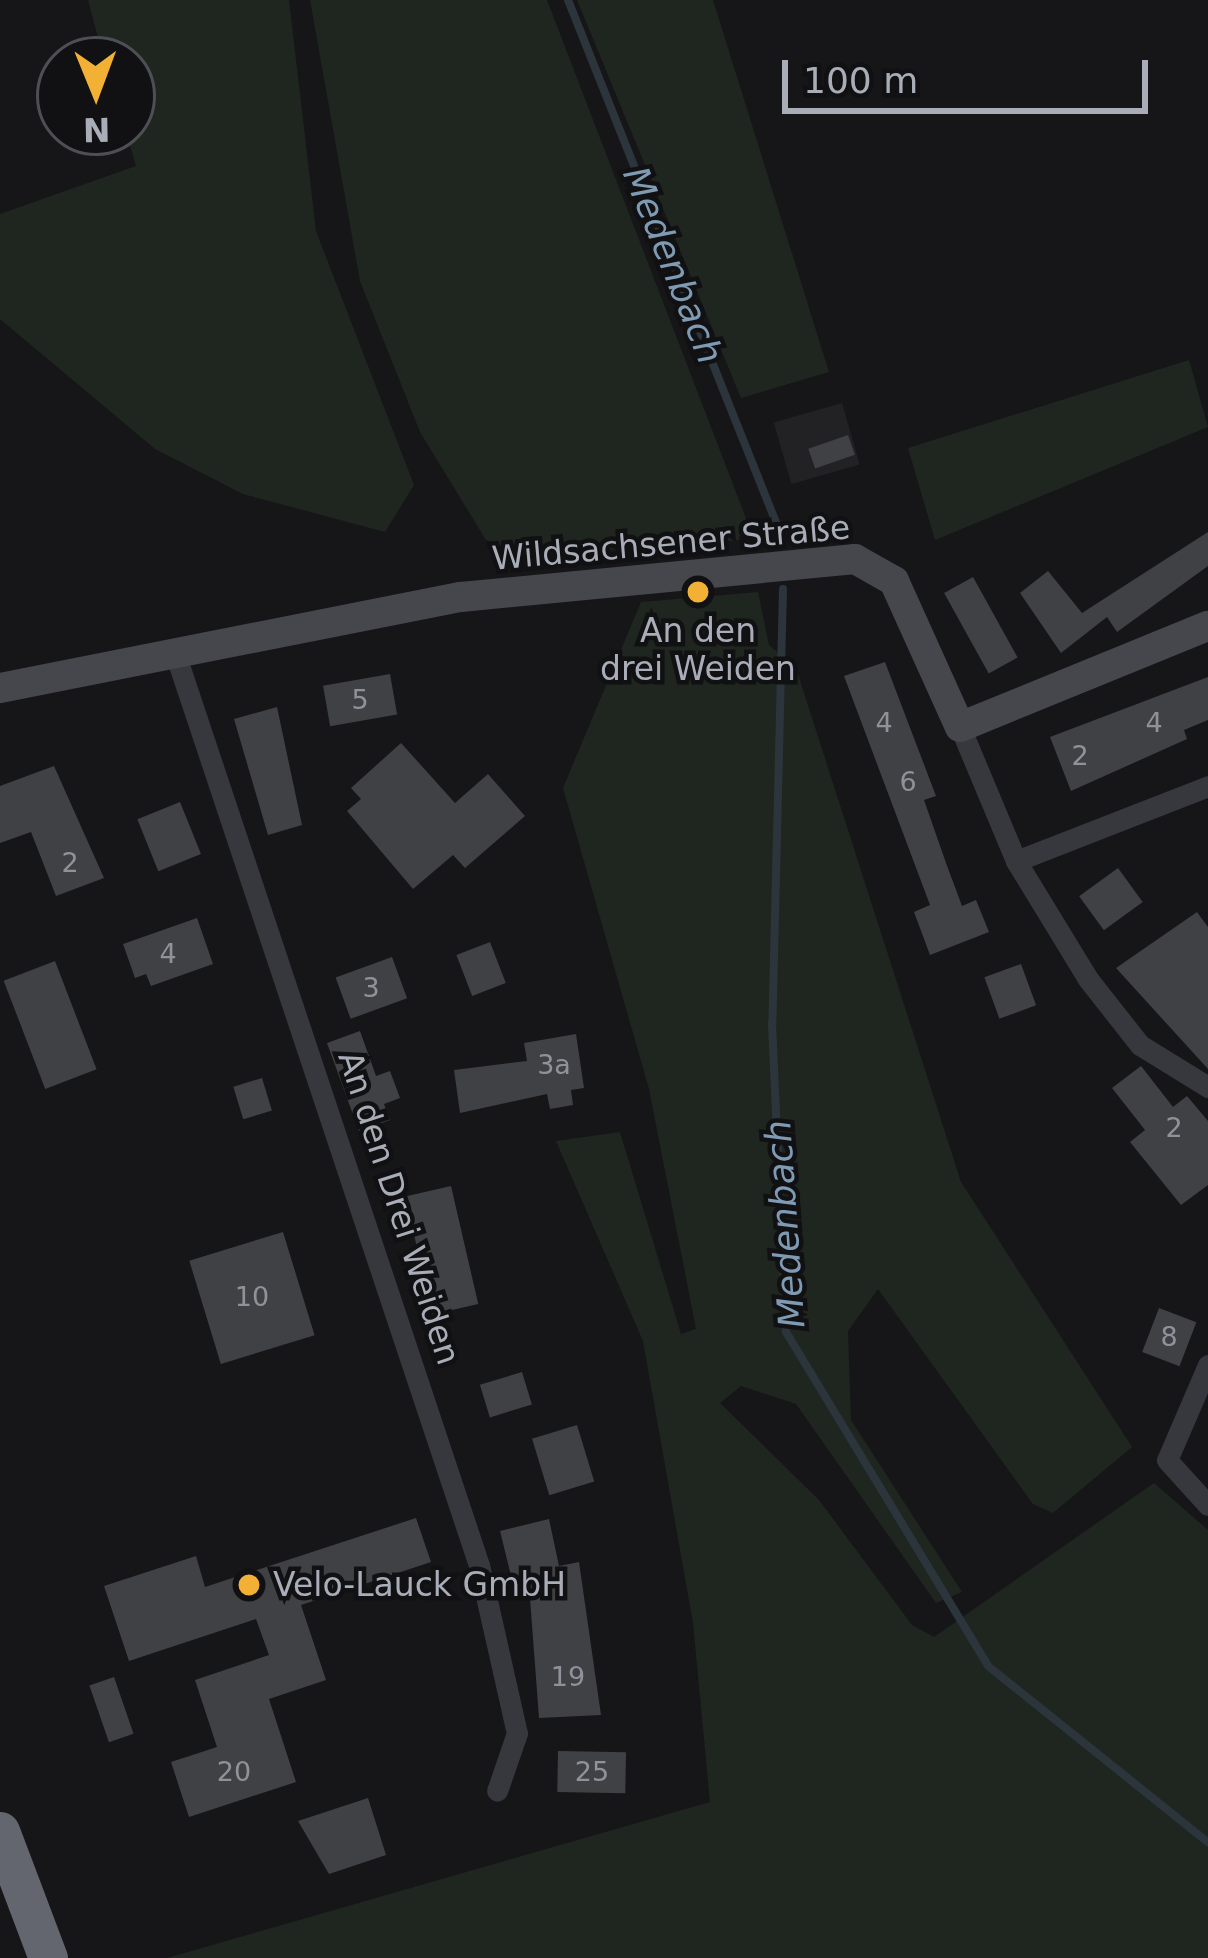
<!DOCTYPE html>
<meta charset="utf-8">
<style>
body{margin:0}
#map{position:relative;width:1208px;height:1958px;overflow:hidden;background:#161618;font-family:"DejaVu Sans",sans-serif}
div>[style]{position:absolute}
.built>*{inset:0;background:#222225;transform-origin:0 0}
.green>*{inset:0;background:#1e261f}
.stream>*{height:8px;margin:-4px;padding:0 4px;transform-origin:4px;border-radius:4px;background:#2c353c}
.building>*{inset:0;background:#404145;transform-origin:0 0}
.street>*{height:21px;margin:-10.5px;padding:0 10.5px;transform-origin:10.5px;border-radius:10.5px;background:#37383d}
.secondary>*{height:30px;margin:-15px;padding:0 15px;transform-origin:15px;border-radius:15px;background:#45474d}
.highway>*{height:39px;margin:-19.5px;padding:0 19.5px;transform-origin:19.5px;border-radius:19.5px;background:#63666e}
.dots>*{width:33px;height:33px;translate:-50% -50%;box-sizing:border-box;border:6px solid #111113;border-radius:50%}
span{translate:-50% -50%;white-space:nowrap;text-align:center;line-height:1.15;-webkit-text-stroke:9px #111113;paint-order:stroke}
.number-label{font-size:27px;color:#8e929b}
.number-label span{-webkit-text-stroke-width:0}
.street-label{font-size:33px;color:#a8adb8}
.poi-label{font-size:33px;color:#a8adb8}
.left{translate:0 -50%;text-align:left}
.water-label{font-size:36px;color:#7f9bb3;font-style:italic}
.north{position:absolute;left:36px;top:36px;width:120px;height:120px;box-sizing:border-box;background:#111113;border:3px solid #4d4f55;border-radius:50%;rotate:179deg;font-size:33px;font-weight:700;line-height:48px;text-align:center;color:#a8adb8}
.north::after{content:'';display:block;margin:auto;width:42px;height:54px;background:#f2b134;clip-path:polygon(50% 0,100% 100%,50% 72%,0 100%)}
.scale{position:absolute;left:782px;top:60px;width:366px;height:54px;box-sizing:border-box;border:6px solid #a8adb8;border-top:0;padding-left:15px;font-size:36px;line-height:42px;white-space:nowrap;color:#a8adb8;-webkit-text-stroke:9px #111113;paint-order:stroke}
</style>
<div id="map">
<div class="built">
<i style="left:842px;top:403px;width:64px;height:71px;rotate:74deg"></i>
</div>
<div class="green">
<i style="clip-path:polygon(88px 0,289px 0,316px 231px,414px 485px,385px 532px,243px 494px,155px 449px,0 319px,0 214px,136px 166px,126px 132px,132px 60px,104px 60px)"></i>
<i style="clip-path:polygon(310px 0,547px 0,754px 539px,525px 556px,486px 540px,420px 432px,360px 281px)"></i>
<i style="clip-path:polygon(577px 0,713px 0,829px 372px,741px 398px)"></i>
<i style="clip-path:polygon(1189px 360px,1208px 427px,935px 540px,908px 448px)"></i>
<i style="clip-path:polygon(758px 592px,769px 645px,796px 668px,961px 1182px,1132px 1447px,1053px 1513px,1033px 1504px,878px 1289px,848px 1331px,851px 1420px,962px 1592px,936px 1603px,796px 1404px,741px 1386px,720px 1403px,819px 1500px,912px 1625px,934px 1637px,1154px 1483px,1208px 1530px,1208px 1958px,167px 1958px,710px 1802px,693px 1623px,643px 1341px,556px 1141px,620px 1132px,681px 1334px,696px 1329px,649px 1089px,563px 788px,641px 602px)"></i>
</div>
<div class="stream">
<i style="left:568px;top:0;width:570px;rotate:68.29deg"></i>
<i style="left:783px;top:589px;width:435px;rotate:91.4deg"></i>
<i style="left:772px;top:1024px;width:308px;rotate:87.4deg"></i>
<i style="left:786px;top:1332px;width:390px;rotate:58.8deg"></i>
<i style="left:988px;top:1666px;width:282px;rotate:38.7deg"></i>
</div>
<div class="building">
<i style="left:848px;top:435px;width:21px;height:42px;rotate:71deg"></i>
<i style="clip-path:polygon(1208px 532px,1208px 566px,1117px 632px,1107px 617px,1061px 653px,1020px 593px,1048px 571px,1082px 613px)"></i>
<i style="left:973px;top:577px;width:92px;height:33px;rotate:61deg"></i>
<i style="clip-path:polygon(885px 662px,936px 796px,924px 800px,946px 863px,962px 906px,976px 900px,989px 932px,930px 955px,914px 912px,930px 905px,844px 676px)"></i>
<i style="left:390px;top:674px;width:41px;height:68px;rotate:80deg"></i>
<i style="clip-path:polygon(1208px 677px,1208px 720px,1184px 730px,1187px 739px,1071px 791px,1050px 737px)"></i>
<i style="clip-path:polygon(277px 707px,302px 825px,268px 835px,234px 719px)"></i>
<i style="clip-path:polygon(401px 743px,455px 803px,488px 774px,525px 816px,465px 868px,453px 855px,413px 889px,347px 811px,361px 799px,351px 788px)"></i>
<i style="clip-path:polygon(54px 766px,104px 878px,56px 896px,31px 832px,0 843px,0 786px)"></i>
<i style="left:180px;top:802px;width:56px;height:46px;rotate:68deg"></i>
<i style="left:1118px;top:868px;width:42px;height:48px;rotate:54deg"></i>
<i style="clip-path:polygon(1197px 912px,1208px 927px,1208px 1069px,1116px 968px)"></i>
<i style="clip-path:polygon(197px 918px,213px 964px,151px 986px,146px 974px,135px 978px,123px 944px)"></i>
<i style="left:490px;top:942px;width:44px;height:36px;rotate:69deg"></i>
<i style="left:392px;top:957px;width:44px;height:60px;rotate:70deg"></i>
<i style="left:55px;top:961px;width:116px;height:55px;rotate:69deg"></i>
<i style="left:1021px;top:964px;width:44px;height:39px;rotate:70deg"></i>
<i style="clip-path:polygon(360px 1031px,376px 1076px,390px 1071px,400px 1098px,384px 1104px,390px 1120px,359px 1131px,327px 1043px)"></i>
<i style="clip-path:polygon(576px 1034px,584px 1088px,571px 1090px,573px 1105px,550px 1109px,547px 1094px,460px 1113px,454px 1070px,527px 1061px,524px 1043px)"></i>
<i style="clip-path:polygon(1141px 1066px,1173px 1107px,1187px 1096px,1208px 1121px,1208px 1185px,1181px 1205px,1130px 1142px,1145px 1130px,1112px 1088px)"></i>
<i style="left:262px;top:1078px;width:34px;height:30px;rotate:73deg"></i>
<i style="left:451px;top:1186px;width:121px;height:47px;rotate:77deg"></i>
<i style="left:283px;top:1232px;width:108px;height:98px;rotate:73deg"></i>
<i style="left:1159px;top:1308px;width:40px;height:47px;rotate:21deg"></i>
<i style="left:522px;top:1372px;width:34px;height:44px;rotate:73deg"></i>
<i style="left:577px;top:1425px;width:59px;height:47px;rotate:73deg"></i>
<i style="clip-path:polygon(416px 1518px,431px 1562px,301px 1605px,326px 1680px,269px 1699px,296px 1782px,189px 1817px,171px 1762px,217px 1747px,195px 1680px,269px 1655px,256px 1619px,129px 1661px,104px 1586px,196px 1556px,205px 1587px)"></i>
<i style="clip-path:polygon(549px 1519px,559px 1566px,579px 1562px,601px 1715px,539px 1718px,529px 1585px,514px 1588px,500px 1531px)"></i>
<i style="left:114px;top:1677px;width:60px;height:26px;rotate:71deg"></i>
<i style="left:558px;top:1751px;width:68px;height:41px;rotate:1deg"></i>
<i style="clip-path:polygon(368px 1798px,386px 1855px,329px 1874px,298px 1821px)"></i>
</div>
<div class="street">
<i style="left:175px;top:653px;width:961px;rotate:71.57deg"></i>
<i style="left:479px;top:1565px;width:172px;rotate:77.3deg"></i>
<i style="left:517px;top:1733px;width:61px;rotate:109deg"></i>
<i style="left:960px;top:727px;width:145px;rotate:67.3deg"></i>
<i style="left:1016px;top:861px;width:138px;rotate:58.6deg"></i>
<i style="left:1088px;top:979px;width:84px;rotate:51.8deg"></i>
<i style="left:1140px;top:1045px;width:80px;rotate:31.7deg"></i>
<i style="left:1016px;top:861px;width:206px;rotate:-21.3deg"></i>
<i style="left:1208px;top:1365px;width:103px;rotate:113.3deg"></i>
<i style="left:1167px;top:1460px;width:61px;rotate:47.7deg"></i>
</div>
<div class="secondary">
<i style="left:0;top:688px;width:470px;rotate:-11.2deg"></i>
<i style="left:461px;top:597px;width:396px;rotate:-5.5deg"></i>
<i style="left:855px;top:559px;width:45px;rotate:29.4deg"></i>
<i style="left:894px;top:581px;width:160px;rotate:65.7deg"></i>
<i style="left:960px;top:727px;width:268px;rotate:-22.2deg"></i>
</div>
<div class="highway">
<i style="left:0;top:1831px;width:136px;rotate:69.3deg"></i>
</div>
<div class="dots">
<i style="left:698px;top:592px;background:#f2b134"></i>
<i style="left:249px;top:1585px;background:#f2b134"></i>
</div>
<div class="number-label">
<span style="left:360px;top:700px">5</span>
<span style="left:884px;top:723px">4</span>
<span style="left:1154px;top:723px">4</span>
<span style="left:1080px;top:756px">2</span>
<span style="left:908px;top:782px">6</span>
<span style="left:70px;top:863px">2</span>
<span style="left:168px;top:954px">4</span>
<span style="left:371px;top:988px">3</span>
<span style="left:554px;top:1065px">3a</span>
<span style="left:1174px;top:1128px">2</span>
<span style="left:252px;top:1297px">10</span>
<span style="left:1169px;top:1337px">8</span>
<span style="left:568px;top:1677px">19</span>
<span style="left:234px;top:1772px">20</span>
<span style="left:592px;top:1772px">25</span>
</div>
<div class="street-label">
<span style="left:671px;top:543px;rotate:-5deg">Wildsachsener Straße</span>
<span style="left:399px;top:1208px;rotate:72deg">An den Drei Weiden</span>
</div>
<div class="poi-label">
<span style="left:698px;top:650px">An den<br>drei Weiden</span>
<span class="left" style="left:273px;top:1585px">Velo-Lauck GmbH</span>
</div>
<div class="water-label">
<span style="left:673px;top:265px;rotate:68deg">Medenbach</span>
<span style="left:785px;top:1224px;rotate:-94deg">Medenbach</span>
</div>
<div class="north">N</div>
<div class="scale">100 m</div>
</div>
